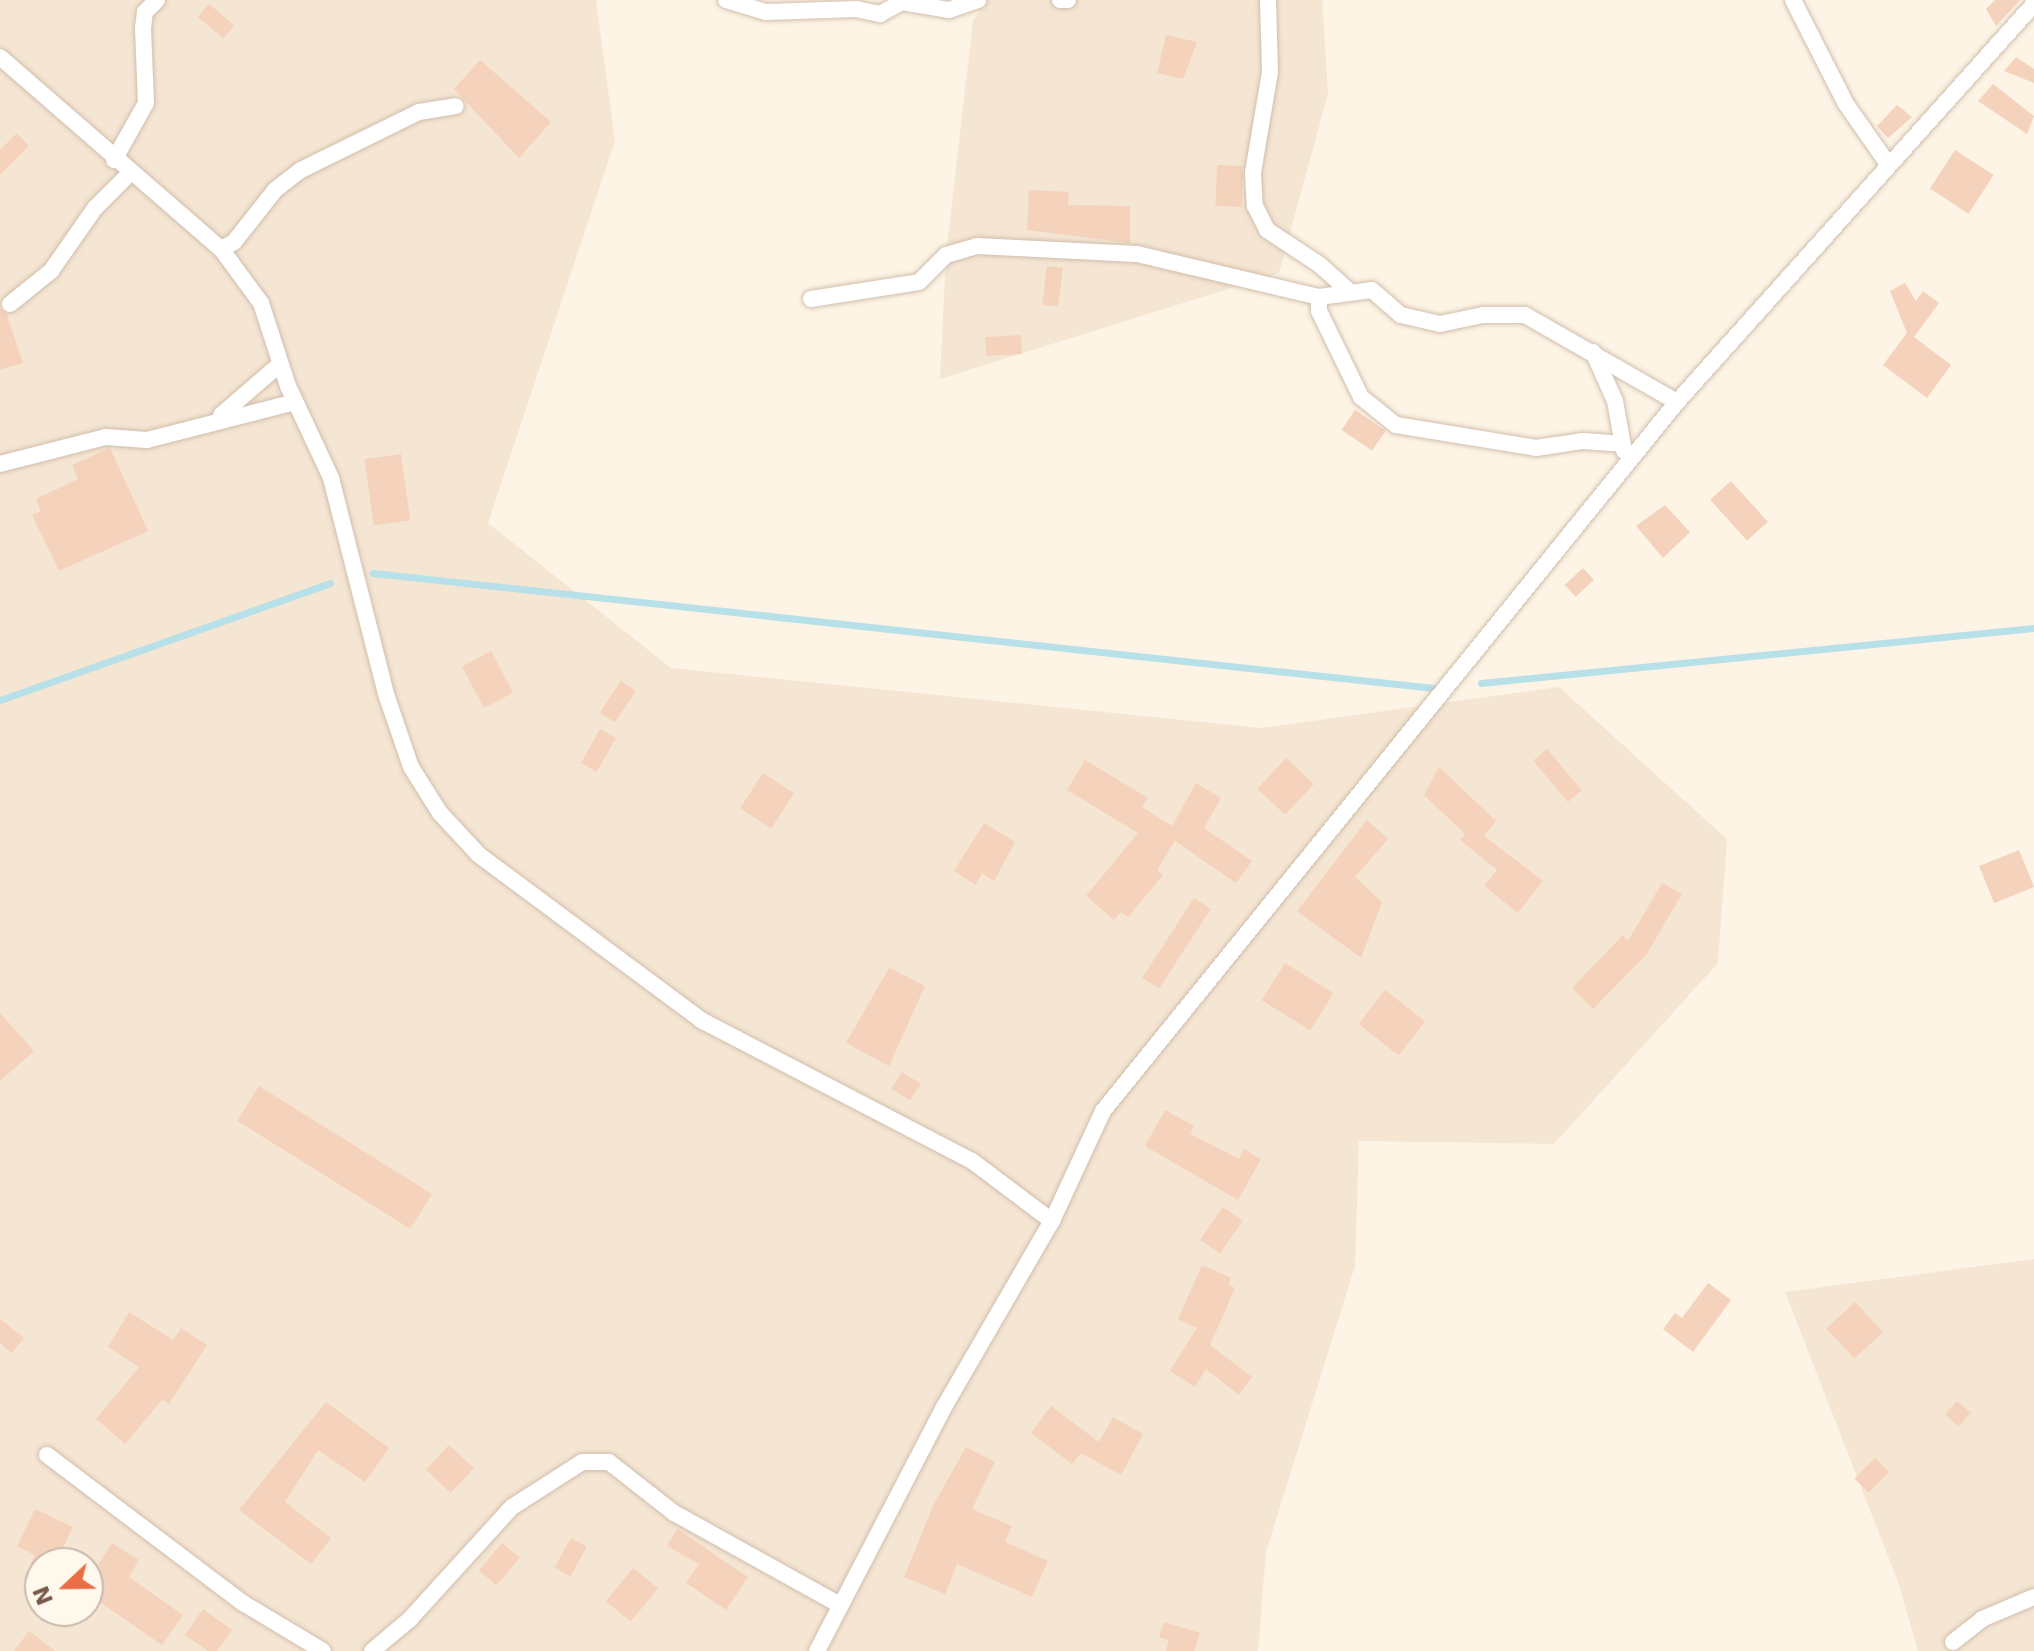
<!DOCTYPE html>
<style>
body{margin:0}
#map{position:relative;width:2034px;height:1651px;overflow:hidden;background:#fdf4e5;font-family:"DejaVu Sans",sans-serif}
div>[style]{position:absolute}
.residential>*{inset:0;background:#f5e6d3}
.stream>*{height:7px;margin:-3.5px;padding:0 3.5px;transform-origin:3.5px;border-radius:3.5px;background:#b8e0e8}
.building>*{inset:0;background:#f4d2bb;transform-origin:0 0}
.roads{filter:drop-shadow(0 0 2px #d1bead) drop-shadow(0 0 2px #d1bead)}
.street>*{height:16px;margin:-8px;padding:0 8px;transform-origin:8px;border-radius:8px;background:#fff}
span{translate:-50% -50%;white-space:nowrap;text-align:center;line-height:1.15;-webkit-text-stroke:7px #fff8ec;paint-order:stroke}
.north{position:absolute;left:24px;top:1547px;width:80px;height:80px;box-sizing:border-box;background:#fff8ec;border:2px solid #c9b9ab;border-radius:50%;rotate:248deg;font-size:22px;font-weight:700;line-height:32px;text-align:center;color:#775a49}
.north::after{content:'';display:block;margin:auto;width:28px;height:36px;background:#eb6c45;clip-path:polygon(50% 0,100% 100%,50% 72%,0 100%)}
</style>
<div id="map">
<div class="residential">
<i style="clip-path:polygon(evenodd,0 0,596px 0,615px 141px,488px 523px,671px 668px,1261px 728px,1559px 687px,1727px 839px,1718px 963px,1554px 1144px,1359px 1141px,1355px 1266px,1266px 1552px,1258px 1651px,0 1651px,0 0,40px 1563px,88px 1563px,88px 1611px,40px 1611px,40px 1563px)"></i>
<i style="clip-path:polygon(986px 0,1322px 0,1328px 94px,1279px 273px,940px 379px,946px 255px,973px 21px)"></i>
<i style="clip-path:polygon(2034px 1259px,2034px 1651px,1918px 1651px,1898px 1582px,1785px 1292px)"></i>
</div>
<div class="stream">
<i style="left:373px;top:573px;width:1067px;rotate:6.19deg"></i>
<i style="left:1481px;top:683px;width:556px;rotate:-5.68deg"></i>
<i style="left:0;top:700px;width:350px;rotate:-19.5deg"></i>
</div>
<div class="building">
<i style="clip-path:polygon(1995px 0,2020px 0,1996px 26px,1986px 9px)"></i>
<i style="left:209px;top:4px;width:33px;height:17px;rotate:40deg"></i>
<i style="clip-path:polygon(1166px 35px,1197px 42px,1183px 79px,1157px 73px)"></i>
<i style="clip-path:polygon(2016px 57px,2034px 69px,2034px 83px,2004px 71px)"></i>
<i style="clip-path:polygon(480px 60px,551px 122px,519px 158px,454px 89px)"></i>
<i style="clip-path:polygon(1993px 84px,2034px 116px,2027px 134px,1978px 101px)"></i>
<i style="clip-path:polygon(1897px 105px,1912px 117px,1888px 138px,1877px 126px)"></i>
<i style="clip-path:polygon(17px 133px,29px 146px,0 175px,0 150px)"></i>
<i style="left:1955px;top:150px;width:46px;height:46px;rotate:33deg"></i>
<i style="left:1217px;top:165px;width:26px;height:41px;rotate:2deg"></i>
<i style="clip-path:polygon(1029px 190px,1069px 192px,1068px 205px,1130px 206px,1130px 243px,1027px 230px)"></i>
<i style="left:1047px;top:266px;width:16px;height:39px;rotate:7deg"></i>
<i style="clip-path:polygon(1905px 283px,1916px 301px,1923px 291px,1939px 303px,1914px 337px,1951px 365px,1927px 398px,1883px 365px,1907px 333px,1890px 291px)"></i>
<i style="clip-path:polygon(0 308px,7px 315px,23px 363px,0 370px)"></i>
<i style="left:1021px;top:335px;width:19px;height:36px;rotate:87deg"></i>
<i style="left:1355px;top:410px;width:37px;height:24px;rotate:34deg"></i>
<i style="clip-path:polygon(110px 448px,148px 531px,59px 571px,32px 515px,41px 511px,36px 499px,78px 479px,72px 465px)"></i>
<i style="left:401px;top:454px;width:67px;height:37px;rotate:82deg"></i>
<i style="left:1731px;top:481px;width:55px;height:28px;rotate:48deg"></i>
<i style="clip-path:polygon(1665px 505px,1690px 532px,1663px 558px,1636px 526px)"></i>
<i style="left:1583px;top:568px;width:16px;height:25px;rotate:47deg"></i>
<i style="left:491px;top:651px;width:47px;height:33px;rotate:62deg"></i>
<i style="left:621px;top:681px;width:18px;height:38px;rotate:34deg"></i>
<i style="left:600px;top:729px;width:18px;height:39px;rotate:29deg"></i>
<i style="left:1547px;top:749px;width:54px;height:18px;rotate:50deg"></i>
<i style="left:1286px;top:758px;width:38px;height:42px;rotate:43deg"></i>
<i style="clip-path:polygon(1085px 760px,1148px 798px,1142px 807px,1172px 826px,1196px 783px,1221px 798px,1204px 828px,1252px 861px,1236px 883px,1175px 841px,1157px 870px,1163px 875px,1128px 917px,1121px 912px,1114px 920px,1086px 896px,1138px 833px,1067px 790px)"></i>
<i style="clip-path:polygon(1439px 767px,1496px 821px,1484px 836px,1543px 881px,1518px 913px,1484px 886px,1497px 870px,1460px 840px,1465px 834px,1424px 795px)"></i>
<i style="left:763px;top:773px;width:37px;height:42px;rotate:33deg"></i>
<i style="clip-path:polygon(1367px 820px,1388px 839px,1355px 877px,1382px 902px,1361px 958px,1297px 911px)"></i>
<i style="clip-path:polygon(984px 823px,1015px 842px,994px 881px,982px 873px,976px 885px,954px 871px)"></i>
<i style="left:2019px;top:850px;width:40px;height:43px;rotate:68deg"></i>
<i style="clip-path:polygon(1662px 883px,1682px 894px,1646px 955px,1593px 1009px,1572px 988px,1623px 935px,1628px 941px)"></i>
<i style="left:1194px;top:898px;width:20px;height:95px;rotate:33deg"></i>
<i style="left:1285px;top:963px;width:57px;height:44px;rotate:32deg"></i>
<i style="clip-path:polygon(889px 968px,925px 986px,889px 1066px,846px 1043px)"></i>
<i style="left:1385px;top:990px;width:51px;height:43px;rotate:38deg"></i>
<i style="clip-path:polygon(0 1013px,34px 1051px,0 1081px)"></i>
<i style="left:902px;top:1072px;width:22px;height:20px;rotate:32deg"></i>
<i style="left:259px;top:1086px;width:204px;height:41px;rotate:32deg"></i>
<i style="clip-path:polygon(1165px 1110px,1194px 1126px,1190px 1134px,1239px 1159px,1244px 1149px,1261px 1159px,1238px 1200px,1145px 1146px)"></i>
<i style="left:1223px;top:1207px;width:24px;height:40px;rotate:35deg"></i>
<i style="clip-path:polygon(1202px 1265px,1231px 1278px,1228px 1285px,1235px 1288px,1210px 1345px,1252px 1377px,1239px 1395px,1206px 1369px,1195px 1387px,1170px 1371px,1197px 1328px,1178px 1319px)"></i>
<i style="clip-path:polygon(1708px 1283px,1731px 1300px,1693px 1352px,1663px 1329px,1675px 1313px,1682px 1318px)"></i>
<i style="left:1855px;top:1302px;width:41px;height:39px;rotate:47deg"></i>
<i style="clip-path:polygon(129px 1312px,173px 1340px,181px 1328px,207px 1345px,169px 1404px,162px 1400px,125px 1444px,96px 1419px,139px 1367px,108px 1347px)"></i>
<i style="clip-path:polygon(0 1319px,24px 1338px,12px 1353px,0 1343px)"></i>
<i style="left:1957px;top:1401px;width:18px;height:18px;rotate:41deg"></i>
<i style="clip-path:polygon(326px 1402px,389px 1448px,365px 1482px,318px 1450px,285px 1502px,331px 1538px,311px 1564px,239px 1510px)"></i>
<i style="clip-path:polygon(1051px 1406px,1099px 1442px,1113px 1417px,1143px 1434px,1121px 1475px,1081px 1453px,1072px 1464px,1031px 1433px)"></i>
<i style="left:449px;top:1445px;width:34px;height:34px;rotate:43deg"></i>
<i style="clip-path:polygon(966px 1447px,995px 1462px,972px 1509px,1012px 1526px,1005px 1542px,1048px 1561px,1032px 1597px,957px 1564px,945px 1594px,904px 1577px,933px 1506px)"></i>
<i style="left:1875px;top:1458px;width:20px;height:29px;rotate:45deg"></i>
<i style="clip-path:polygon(35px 1509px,73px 1527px,55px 1563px,31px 1563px,35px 1555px,17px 1546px)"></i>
<i style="clip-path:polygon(677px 1529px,748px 1577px,726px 1610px,686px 1583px,699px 1564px,667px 1546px)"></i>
<i style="left:571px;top:1538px;width:18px;height:34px;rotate:29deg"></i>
<i style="clip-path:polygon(112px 1543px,139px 1560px,129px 1577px,183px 1615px,162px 1645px,88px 1594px,88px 1580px)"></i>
<i style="left:502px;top:1543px;width:23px;height:36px;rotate:40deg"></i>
<i style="left:633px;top:1568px;width:32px;height:43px;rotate:39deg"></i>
<i style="clip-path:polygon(203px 1609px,232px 1630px,217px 1651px,208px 1651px,185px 1635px)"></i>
<i style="clip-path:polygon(1164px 1622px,1200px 1633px,1194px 1651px,1166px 1651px,1169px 1640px,1159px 1637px)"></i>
<i style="clip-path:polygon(29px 1631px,55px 1651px,14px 1651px)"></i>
</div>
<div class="roads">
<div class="street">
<i style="left:726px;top:0;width:42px;rotate:16.7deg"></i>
<i style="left:766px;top:12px;width:90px;rotate:-1.9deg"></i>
<i style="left:856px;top:9px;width:25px;rotate:12deg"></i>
<i style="left:880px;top:14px;width:25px;rotate:-29deg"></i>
<i style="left:902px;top:2px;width:48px;rotate:9.7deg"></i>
<i style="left:949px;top:10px;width:31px;rotate:-19deg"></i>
<i style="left:1060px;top:0;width:8px"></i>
<i style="left:1268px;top:0;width:72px;rotate:88.4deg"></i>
<i style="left:1270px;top:72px;width:102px;rotate:99.6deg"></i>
<i style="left:1253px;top:173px;width:33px;rotate:87deg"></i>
<i style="left:1255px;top:206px;width:27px;rotate:63deg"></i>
<i style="left:1267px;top:230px;width:64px;rotate:33.4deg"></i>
<i style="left:1320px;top:265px;width:40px;rotate:42deg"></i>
<i style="left:1793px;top:0;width:117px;rotate:63deg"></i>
<i style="left:1846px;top:104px;width:73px;rotate:55deg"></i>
<i style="left:0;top:57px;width:294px;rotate:41deg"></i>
<i style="left:222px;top:250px;width:66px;rotate:53.7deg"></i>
<i style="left:261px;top:303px;width:87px;rotate:72deg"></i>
<i style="left:288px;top:386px;width:102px;rotate:64.9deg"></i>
<i style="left:331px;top:478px;width:226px;rotate:75.7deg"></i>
<i style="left:387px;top:697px;width:74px;rotate:71.1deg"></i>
<i style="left:411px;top:767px;width:54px;rotate:57.8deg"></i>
<i style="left:440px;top:813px;width:57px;rotate:47.1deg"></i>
<i style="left:479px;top:855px;width:277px;rotate:36.6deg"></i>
<i style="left:701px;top:1020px;width:305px;rotate:27.5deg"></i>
<i style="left:972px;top:1161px;width:100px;rotate:36.9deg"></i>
<i style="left:114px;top:160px;width:65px;rotate:-60.7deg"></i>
<i style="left:146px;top:103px;width:75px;rotate:-92.3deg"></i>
<i style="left:143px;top:28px;width:16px;rotate:-83deg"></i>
<i style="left:145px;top:12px;width:17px;rotate:-45deg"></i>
<i style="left:221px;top:249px;width:15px;rotate:-28deg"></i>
<i style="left:234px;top:242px;width:66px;rotate:-51.7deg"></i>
<i style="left:275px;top:190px;width:33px;rotate:-38deg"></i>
<i style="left:301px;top:170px;width:131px;rotate:-26.2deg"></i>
<i style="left:419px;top:112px;width:37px;rotate:-9deg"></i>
<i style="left:1319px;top:297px;width:14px;rotate:90deg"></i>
<i style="left:1319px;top:311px;width:96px;rotate:64deg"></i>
<i style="left:1361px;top:397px;width:45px;rotate:38.7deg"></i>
<i style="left:1396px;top:425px;width:142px;rotate:9.3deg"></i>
<i style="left:1536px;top:448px;width:48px;rotate:-8.5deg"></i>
<i style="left:1583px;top:441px;width:39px;rotate:4deg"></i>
<i style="left:811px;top:299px;width:109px;rotate:-8.9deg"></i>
<i style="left:919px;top:282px;width:38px;rotate:-45deg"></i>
<i style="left:946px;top:255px;width:32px;rotate:-16deg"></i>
<i style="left:977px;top:246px;width:160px;rotate:2.9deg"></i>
<i style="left:1137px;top:254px;width:187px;rotate:13.3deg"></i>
<i style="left:1319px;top:297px;width:53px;rotate:-7.5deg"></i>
<i style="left:1372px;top:290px;width:38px;rotate:41deg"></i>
<i style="left:1401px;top:315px;width:40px;rotate:13deg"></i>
<i style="left:1440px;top:324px;width:44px;rotate:-11.8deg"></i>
<i style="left:1483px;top:315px;width:42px"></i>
<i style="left:1525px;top:315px;width:175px;rotate:29.8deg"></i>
<i style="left:10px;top:304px;width:53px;rotate:-38.8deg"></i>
<i style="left:51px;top:271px;width:77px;rotate:-55.1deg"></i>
<i style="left:95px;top:208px;width:49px;rotate:-45deg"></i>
<i style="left:1593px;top:352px;width:54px;rotate:65.8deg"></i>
<i style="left:1615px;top:401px;width:51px;rotate:79.8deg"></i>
<i style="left:221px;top:415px;width:78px;rotate:-40.8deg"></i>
<i style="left:0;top:464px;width:109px;rotate:-14.3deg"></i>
<i style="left:106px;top:437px;width:41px;rotate:4.2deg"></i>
<i style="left:147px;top:440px;width:153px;rotate:-14.4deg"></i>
<i style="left:47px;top:1455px;width:246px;rotate:37.1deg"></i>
<i style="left:243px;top:1603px;width:93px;rotate:31deg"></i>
<i style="left:1953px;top:1642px;width:37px;rotate:-38deg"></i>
<i style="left:1982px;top:1619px;width:56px;rotate:-22.9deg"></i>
<i style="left:372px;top:1651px;width:50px;rotate:-40.1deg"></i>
<i style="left:410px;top:1619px;width:151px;rotate:-47.7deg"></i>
<i style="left:512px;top:1507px;width:83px;rotate:-32.7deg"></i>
<i style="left:582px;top:1462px;width:27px"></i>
<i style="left:609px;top:1462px;width:83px;rotate:38.1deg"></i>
<i style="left:674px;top:1513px;width:190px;rotate:29deg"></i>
<i style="left:817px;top:1651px;width:275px;rotate:-62.5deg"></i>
<i style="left:944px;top:1407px;width:215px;rotate:-59.9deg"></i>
<i style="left:1052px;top:1221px;width:121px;rotate:-65.1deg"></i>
<i style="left:1103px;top:1111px;width:912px;rotate:-51.01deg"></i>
<i style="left:1677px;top:402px;width:535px;rotate:-48.11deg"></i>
</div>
</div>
<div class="north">N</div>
</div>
